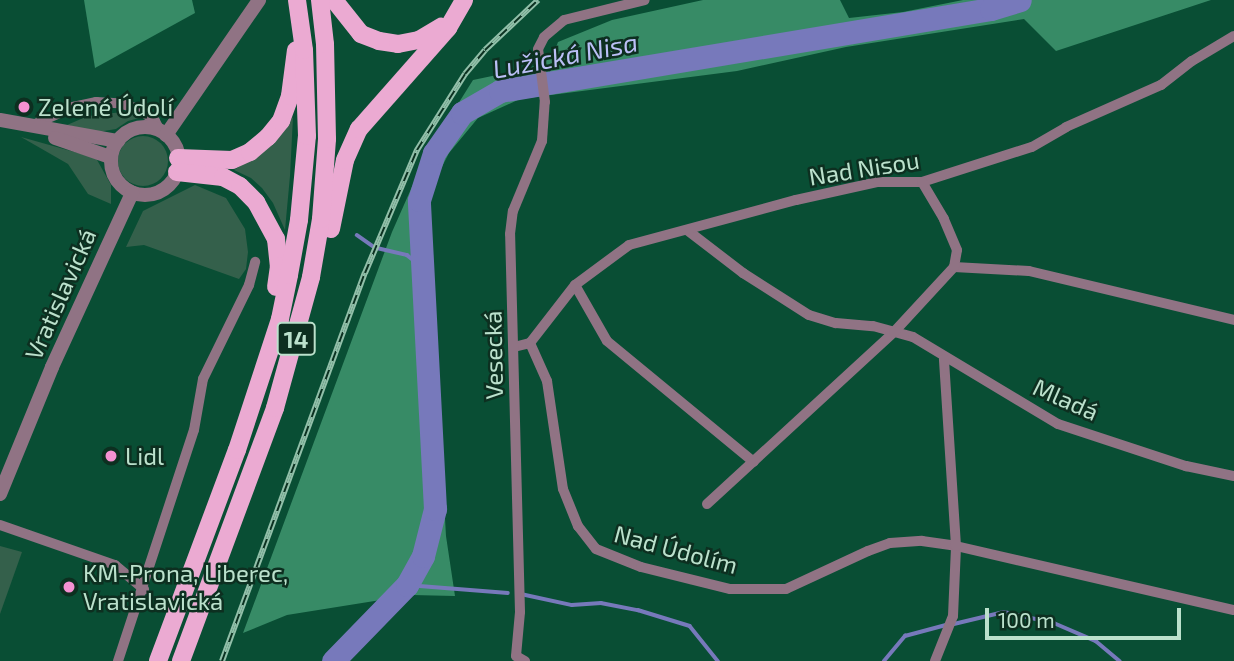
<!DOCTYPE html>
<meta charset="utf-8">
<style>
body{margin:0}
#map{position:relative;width:1234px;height:661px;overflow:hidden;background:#094e34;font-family:"Exo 2",sans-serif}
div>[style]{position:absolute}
.green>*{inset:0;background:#34604b}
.round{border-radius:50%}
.forest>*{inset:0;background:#378b66}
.stream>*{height:3.5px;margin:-1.75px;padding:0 1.75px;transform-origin:1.75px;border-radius:1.75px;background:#7779bb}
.river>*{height:23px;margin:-11.5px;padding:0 11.5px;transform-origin:11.5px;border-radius:11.5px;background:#7779bb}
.minor>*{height:10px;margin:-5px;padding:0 5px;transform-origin:5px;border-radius:5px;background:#907384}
.tertiary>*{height:14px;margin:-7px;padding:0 7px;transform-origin:7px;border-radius:7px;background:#907384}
.tertiary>.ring{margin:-7px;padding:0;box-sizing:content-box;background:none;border:14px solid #907384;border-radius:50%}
.trunk>*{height:18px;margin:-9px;padding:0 9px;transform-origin:9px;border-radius:9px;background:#ebaad2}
.rail>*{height:6px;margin-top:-3px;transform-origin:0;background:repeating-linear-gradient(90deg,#0d2f20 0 10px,#92bfa9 0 20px);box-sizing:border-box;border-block:2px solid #92bfa9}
.dots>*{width:19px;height:19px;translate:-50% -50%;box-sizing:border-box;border:4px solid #0d2f20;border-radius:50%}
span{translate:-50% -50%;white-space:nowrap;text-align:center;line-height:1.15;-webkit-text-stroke:5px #0d2f20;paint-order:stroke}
.shield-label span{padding:2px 5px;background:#0d2f20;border:2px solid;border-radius:5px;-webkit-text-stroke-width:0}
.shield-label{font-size:23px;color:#bbe1cc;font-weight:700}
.poi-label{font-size:24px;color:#bbe1cc}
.left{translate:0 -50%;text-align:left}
.street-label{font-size:24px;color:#bbe1cc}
.water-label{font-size:26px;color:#bbbff6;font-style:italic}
.scale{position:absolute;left:985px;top:608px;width:196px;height:32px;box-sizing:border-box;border:4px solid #bbe1cc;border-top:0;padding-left:9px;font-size:21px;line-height:24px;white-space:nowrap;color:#bbe1cc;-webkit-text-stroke:5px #0d2f20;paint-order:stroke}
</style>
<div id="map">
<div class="green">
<i style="clip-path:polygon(122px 112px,143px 117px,128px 121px,116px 129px,98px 132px,67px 125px,88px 116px)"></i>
<i style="clip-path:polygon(293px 117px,290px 176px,285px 230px,273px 203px,262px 188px,251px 178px,234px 170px,274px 144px)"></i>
<i class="round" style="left:118px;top:136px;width:50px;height:50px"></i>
<i style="clip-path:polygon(21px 137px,96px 158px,111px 185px,111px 204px,88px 194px,68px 164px)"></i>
<i style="clip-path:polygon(195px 185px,226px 198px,245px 229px,248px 252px,246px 269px,239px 279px,144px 245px,126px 247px,143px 211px)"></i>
<i style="clip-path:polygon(0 546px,22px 552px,0 614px)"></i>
</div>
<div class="forest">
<i style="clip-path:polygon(84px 0,192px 0,195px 13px,95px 68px)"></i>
<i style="clip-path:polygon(703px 0,840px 0,849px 18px,903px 12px,963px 0,1211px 0,1056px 51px,1024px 19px,846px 47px,737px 71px,520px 99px,478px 118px,449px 153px,427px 196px,446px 536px,455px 596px,412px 595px,287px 615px,243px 633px,392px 232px,426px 155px,473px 80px,530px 68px,553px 55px,558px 42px,612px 20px)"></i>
</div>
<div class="stream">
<i style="left:357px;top:235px;width:19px;rotate:35deg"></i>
<i style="left:377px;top:248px;width:31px;rotate:13deg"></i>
<i style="left:407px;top:255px;width:16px;rotate:38deg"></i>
<i style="left:407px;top:585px;width:101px;rotate:4.5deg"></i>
<i style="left:521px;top:594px;width:52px;rotate:12.2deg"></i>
<i style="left:572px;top:605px;width:29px;rotate:-4deg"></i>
<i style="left:601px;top:603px;width:38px;rotate:11deg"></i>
<i style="left:638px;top:610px;width:54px;rotate:17.1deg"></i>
<i style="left:690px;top:626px;width:45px;rotate:51.3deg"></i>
<i style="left:954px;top:624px;width:51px;rotate:-13.5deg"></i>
<i style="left:1004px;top:612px;width:51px;rotate:12.4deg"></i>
<i style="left:1054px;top:623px;width:46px;rotate:23.2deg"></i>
<i style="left:1096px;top:641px;width:31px;rotate:40deg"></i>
<i style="left:884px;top:661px;width:33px;rotate:-50deg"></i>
<i style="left:905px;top:636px;width:42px;rotate:-15deg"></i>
</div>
<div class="river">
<i style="left:333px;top:661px;width:106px;rotate:-45.8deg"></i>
<i style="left:407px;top:585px;width:33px;rotate:-61deg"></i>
<i style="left:423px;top:556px;width:49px;rotate:-75.7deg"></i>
<i style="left:435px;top:509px;width:309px;rotate:-93deg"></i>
<i style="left:419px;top:200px;width:49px;rotate:-72.3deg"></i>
<i style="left:434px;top:153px;width:49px;rotate:-55deg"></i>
<i style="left:462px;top:113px;width:44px;rotate:-30.1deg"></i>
<i style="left:500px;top:91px;width:498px;rotate:-9.5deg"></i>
<i style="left:991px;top:9px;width:30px;rotate:-17deg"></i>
</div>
<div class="minor">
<i style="left:35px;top:124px;width:42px;rotate:-24.1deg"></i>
<i style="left:73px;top:107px;width:24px;rotate:-12deg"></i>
<i style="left:96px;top:102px;width:22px;rotate:3deg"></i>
<i style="left:118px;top:103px;width:22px;rotate:16deg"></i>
<i style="left:139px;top:109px;width:20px;rotate:37deg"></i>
<i style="left:155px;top:121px;width:11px;rotate:63deg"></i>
<i style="left:687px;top:230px;width:71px;rotate:37.5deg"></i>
<i style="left:743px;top:273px;width:78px;rotate:32.5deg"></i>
<i style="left:809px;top:315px;width:28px;rotate:17deg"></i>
<i style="left:836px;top:323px;width:37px;rotate:5deg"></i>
<i style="left:873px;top:326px;width:41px;rotate:15.4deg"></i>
<i style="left:913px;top:337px;width:169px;rotate:31deg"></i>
<i style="left:1058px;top:424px;width:135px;rotate:18.2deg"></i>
<i style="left:1186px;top:466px;width:49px;rotate:11.8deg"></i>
<i style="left:954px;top:267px;width:75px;rotate:3.1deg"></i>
<i style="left:1029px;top:271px;width:211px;rotate:13.4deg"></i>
<i style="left:575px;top:285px;width:64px;rotate:60.3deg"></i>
<i style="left:607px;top:341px;width:190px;rotate:39.5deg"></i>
<i style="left:530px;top:343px;width:42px;rotate:65.9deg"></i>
<i style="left:547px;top:381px;width:109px;rotate:81.6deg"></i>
<i style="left:563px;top:489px;width:40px;rotate:68deg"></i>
<i style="left:578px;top:526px;width:29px;rotate:52deg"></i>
<i style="left:596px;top:549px;width:48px;rotate:21.8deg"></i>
<i style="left:641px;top:567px;width:92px;rotate:13.9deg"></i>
<i style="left:730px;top:589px;width:56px"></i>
<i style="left:786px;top:589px;width:90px;rotate:-24.9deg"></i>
<i style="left:868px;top:551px;width:23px;rotate:-20deg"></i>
<i style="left:890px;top:543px;width:32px;rotate:-4deg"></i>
<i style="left:922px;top:541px;width:34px;rotate:8deg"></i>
<i style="left:956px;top:546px;width:285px;rotate:13deg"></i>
<i style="left:514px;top:347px;width:16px;rotate:-14deg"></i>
<i style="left:530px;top:343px;width:73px;rotate:-52.2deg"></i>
<i style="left:575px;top:285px;width:67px;rotate:-36.5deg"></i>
<i style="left:629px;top:245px;width:173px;rotate:-15.1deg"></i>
<i style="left:796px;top:200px;width:84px;rotate:-12.4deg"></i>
<i style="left:878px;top:182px;width:44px"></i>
<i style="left:922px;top:182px;width:115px;rotate:-17.7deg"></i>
<i style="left:1032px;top:147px;width:39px;rotate:-30deg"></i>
<i style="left:1066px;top:127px;width:104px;rotate:-23.9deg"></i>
<i style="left:1161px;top:85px;width:39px;rotate:-38deg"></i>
<i style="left:1192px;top:61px;width:49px;rotate:-30.8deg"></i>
<i style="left:707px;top:504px;width:254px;rotate:-42.6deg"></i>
<i style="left:894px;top:332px;width:88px;rotate:-47.3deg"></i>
<i style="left:954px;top:267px;width:17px;rotate:-80deg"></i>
<i style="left:957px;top:250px;width:34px;rotate:-113deg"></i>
<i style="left:944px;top:219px;width:43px;rotate:-120.7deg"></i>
<i style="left:0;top:525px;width:122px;rotate:19.2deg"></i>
<i style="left:115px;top:565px;width:38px;rotate:40deg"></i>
<i style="left:118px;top:661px;width:243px;rotate:-71.8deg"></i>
<i style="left:194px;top:430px;width:52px;rotate:-80deg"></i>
<i style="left:203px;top:379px;width:105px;rotate:-63.9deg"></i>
<i style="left:249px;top:285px;width:24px;rotate:-75deg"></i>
<i style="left:525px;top:661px;width:10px;rotate:-151deg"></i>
<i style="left:516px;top:656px;width:44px;rotate:-84.8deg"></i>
<i style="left:520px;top:612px;width:378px;rotate:-91.5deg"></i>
<i style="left:510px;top:234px;width:23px;rotate:-83deg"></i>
<i style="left:513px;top:211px;width:76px;rotate:-67.5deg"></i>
<i style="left:542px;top:141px;width:39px;rotate:-86deg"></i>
<i style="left:545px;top:102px;width:53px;rotate:-97.5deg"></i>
<i style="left:538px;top:49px;width:13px;rotate:-63deg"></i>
<i style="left:544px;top:37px;width:26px;rotate:-40deg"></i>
<i style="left:564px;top:20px;width:83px;rotate:-13.9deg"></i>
<i style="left:935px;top:661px;width:48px;rotate:-68.2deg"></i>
<i style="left:953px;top:616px;width:70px;rotate:-87.5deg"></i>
<i style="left:956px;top:546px;width:187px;rotate:-93.7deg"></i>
</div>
<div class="tertiary">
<i style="left:0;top:120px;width:120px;rotate:10.1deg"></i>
<i class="ring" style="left:111px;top:127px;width:54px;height:54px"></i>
<i style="left:166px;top:135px;width:164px;rotate:-55.4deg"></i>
<i style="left:55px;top:138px;width:58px;rotate:19.1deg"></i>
<i style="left:0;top:494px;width:137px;rotate:-67.7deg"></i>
<i style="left:52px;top:367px;width:192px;rotate:-65.3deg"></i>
</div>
<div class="trunk">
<i style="left:334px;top:0;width:43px;rotate:51.5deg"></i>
<i style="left:361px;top:34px;width:19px;rotate:21deg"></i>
<i style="left:379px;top:41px;width:19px;rotate:9deg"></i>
<i style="left:398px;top:44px;width:21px;rotate:-11deg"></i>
<i style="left:419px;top:40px;width:26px;rotate:-31deg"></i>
<i style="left:178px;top:158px;width:54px;rotate:2.1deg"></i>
<i style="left:232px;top:160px;width:20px;rotate:-24deg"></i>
<i style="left:250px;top:152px;width:23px;rotate:-40deg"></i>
<i style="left:268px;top:137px;width:21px;rotate:-51deg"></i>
<i style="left:281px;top:121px;width:27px;rotate:-70deg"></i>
<i style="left:290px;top:96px;width:46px;rotate:-82.6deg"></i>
<i style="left:177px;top:172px;width:46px;rotate:6.2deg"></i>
<i style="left:223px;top:177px;width:19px;rotate:28deg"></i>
<i style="left:240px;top:186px;width:23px;rotate:45deg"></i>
<i style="left:256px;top:202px;width:42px;rotate:61.6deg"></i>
<i style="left:276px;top:239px;width:27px;rotate:84deg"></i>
<i style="left:279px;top:266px;width:21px;rotate:98deg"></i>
<i style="left:331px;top:229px;width:70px;rotate:-78.5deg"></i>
<i style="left:345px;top:160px;width:34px;rotate:-66deg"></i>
<i style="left:359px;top:129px;width:135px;rotate:-48.6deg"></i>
<i style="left:448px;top:28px;width:32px;rotate:-60deg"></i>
<i style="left:158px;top:661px;width:225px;rotate:-69.5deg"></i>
<i style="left:237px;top:450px;width:138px;rotate:-71.8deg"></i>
<i style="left:280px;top:319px;width:45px;rotate:-78.4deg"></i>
<i style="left:289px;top:275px;width:56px;rotate:-79.7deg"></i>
<i style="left:299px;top:220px;width:84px;rotate:-84.6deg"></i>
<i style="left:307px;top:136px;width:86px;rotate:-92deg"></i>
<i style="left:304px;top:50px;width:50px;rotate:-98deg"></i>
<i style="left:181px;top:661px;width:270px;rotate:-69.6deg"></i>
<i style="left:275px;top:408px;width:136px;rotate:-74.6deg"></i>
<i style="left:311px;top:277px;width:59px;rotate:-80.2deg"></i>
<i style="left:321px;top:219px;width:80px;rotate:-85.7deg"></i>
<i style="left:327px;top:139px;width:95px;rotate:-91.2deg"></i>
<i style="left:325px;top:44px;width:44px;rotate:-96.5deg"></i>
</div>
<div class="rail">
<i style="left:222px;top:661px;width:414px;rotate:-69.8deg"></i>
<i style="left:365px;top:273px;width:134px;rotate:-67.1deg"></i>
<i style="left:417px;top:150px;width:90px;rotate:-57.7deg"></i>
<i style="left:465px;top:74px;width:31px;rotate:-50deg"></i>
<i style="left:485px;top:50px;width:73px;rotate:-43.3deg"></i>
</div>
<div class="dots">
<i style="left:24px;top:107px;background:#f591d2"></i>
<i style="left:111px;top:456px;background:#f591d2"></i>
<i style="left:69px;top:587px;background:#f591d2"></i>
</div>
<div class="shield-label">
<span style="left:296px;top:339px">14</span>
</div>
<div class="poi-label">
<span class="left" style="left:38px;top:107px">Zelené Údolí</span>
<span class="left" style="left:125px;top:456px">Lidl</span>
<span class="left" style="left:83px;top:587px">KM-Prona, Liberec,<br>Vratislavická</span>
</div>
<div class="street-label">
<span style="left:864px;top:168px;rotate:-9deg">Nad Nisou</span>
<span style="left:60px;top:294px;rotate:-66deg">Vratislavická</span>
<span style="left:493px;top:355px;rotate:-91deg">Vesecká</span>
<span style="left:1066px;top:399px;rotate:24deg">Mladá</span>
<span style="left:676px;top:549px;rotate:15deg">Nad Údolím</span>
</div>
<div class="water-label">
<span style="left:565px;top:55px;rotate:-11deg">Lužická Nisa</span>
</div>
<div class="scale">100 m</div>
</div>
